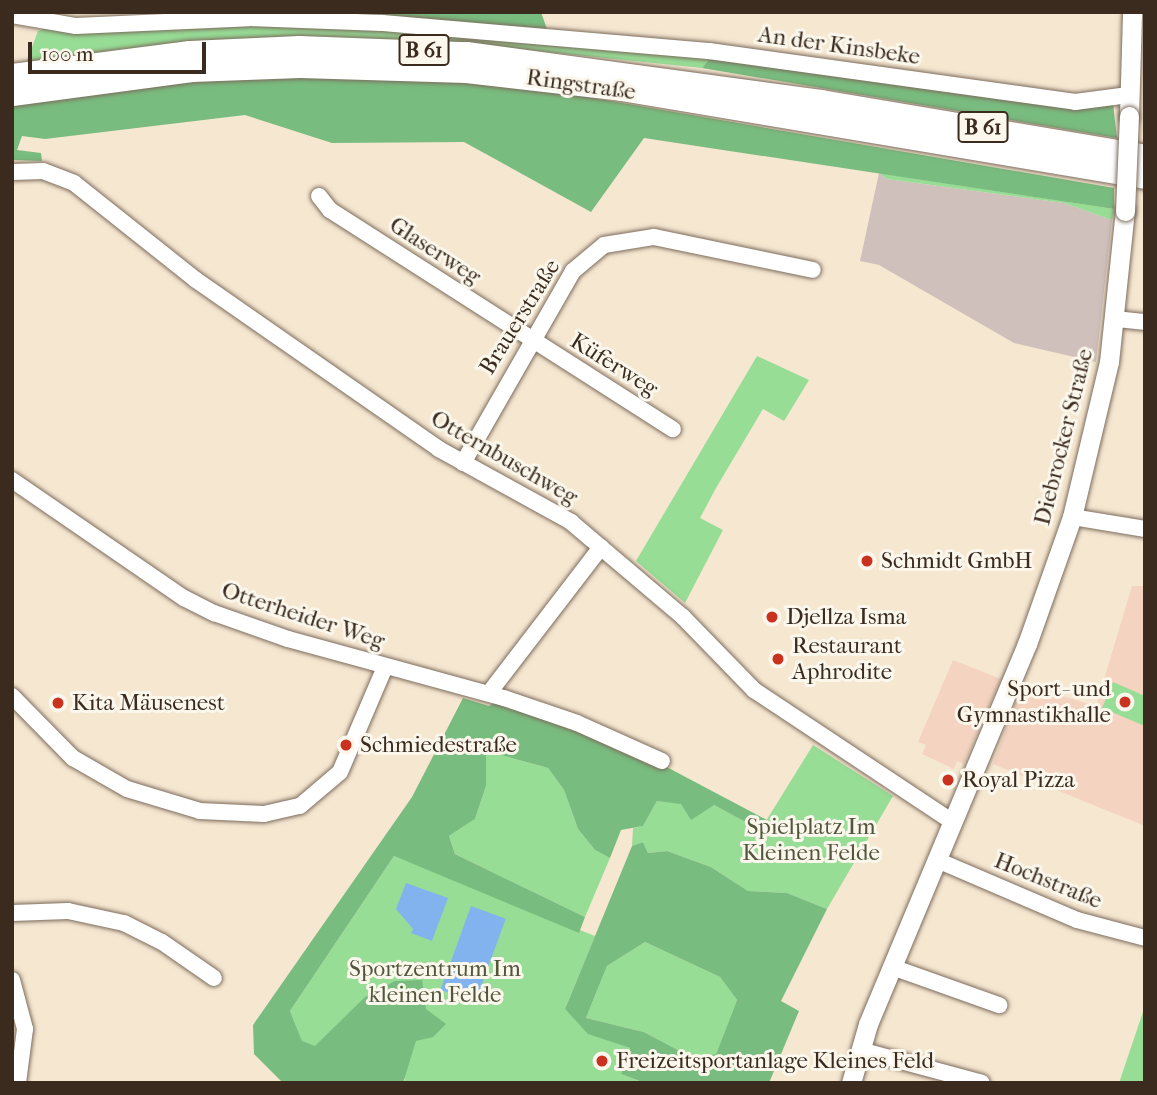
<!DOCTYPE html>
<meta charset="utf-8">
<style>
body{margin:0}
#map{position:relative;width:1157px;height:1095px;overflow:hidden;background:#f6e7d1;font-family:"IM FELL French Canon",serif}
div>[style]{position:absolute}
.built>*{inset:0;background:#f4d3c0}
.industrial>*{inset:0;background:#d0c0bc}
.green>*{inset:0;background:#97dd96}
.forest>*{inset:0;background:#79bc7f}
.water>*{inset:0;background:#82b3ee;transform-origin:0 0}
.roads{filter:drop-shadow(0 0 2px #7c6c5d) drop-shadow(0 0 2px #7c6c5d)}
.minor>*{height:16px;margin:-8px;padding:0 8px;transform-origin:8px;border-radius:8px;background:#fff}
.major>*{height:19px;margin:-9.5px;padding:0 9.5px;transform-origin:9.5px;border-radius:9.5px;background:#fff}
.highway>*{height:23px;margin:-11.5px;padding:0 11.5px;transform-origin:11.5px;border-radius:11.5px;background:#fff}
.bridges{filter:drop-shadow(0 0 2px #7c6c5d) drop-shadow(0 0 2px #7c6c5d)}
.major-bridge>*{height:19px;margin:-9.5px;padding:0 9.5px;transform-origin:9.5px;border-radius:9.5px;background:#fff}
.dots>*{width:19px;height:19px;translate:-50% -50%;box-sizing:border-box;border:4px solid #fbf7ec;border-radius:50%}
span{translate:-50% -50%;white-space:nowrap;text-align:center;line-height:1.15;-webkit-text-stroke:6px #fbf7ec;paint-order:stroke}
.shield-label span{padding:2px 5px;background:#fbf7ec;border:2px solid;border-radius:5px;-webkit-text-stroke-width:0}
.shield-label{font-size:21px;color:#3b2a1e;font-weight:700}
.street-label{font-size:23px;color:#3b2a1e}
.poi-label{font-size:23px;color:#3b2a1e}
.left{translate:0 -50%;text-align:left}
.right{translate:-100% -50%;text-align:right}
.park-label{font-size:23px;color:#52573c}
.frame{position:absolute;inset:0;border:14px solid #3b2a1e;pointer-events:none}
.scale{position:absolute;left:28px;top:42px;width:178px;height:32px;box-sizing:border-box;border:4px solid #3b2a1e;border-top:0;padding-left:9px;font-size:21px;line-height:24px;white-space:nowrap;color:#3b2a1e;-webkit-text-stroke:5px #fbf7ec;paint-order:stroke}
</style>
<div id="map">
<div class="built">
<i style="clip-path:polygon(1132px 586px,1145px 586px,1145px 826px,993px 764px,1022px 684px,1096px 706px)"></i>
<i style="clip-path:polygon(953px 660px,1001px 679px,964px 764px,957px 761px,954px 769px,922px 754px,926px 745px,918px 742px)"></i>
</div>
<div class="industrial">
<i style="clip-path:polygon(879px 173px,887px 179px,1064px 203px,1112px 220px,1096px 362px,1014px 343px,879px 265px,860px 261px)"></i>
</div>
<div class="green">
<i style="clip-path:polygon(237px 25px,335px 27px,712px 56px,702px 68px,499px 47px,202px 41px,26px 63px,38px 31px,48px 28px)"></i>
<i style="clip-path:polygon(879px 173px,1114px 209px,1112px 220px,1064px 203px,887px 179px)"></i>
<i style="clip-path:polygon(757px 356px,809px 380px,784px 421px,763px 409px,716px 488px,700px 518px,723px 530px,685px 603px,636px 561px)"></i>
<i style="clip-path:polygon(1113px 682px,1145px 696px,1145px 726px,1102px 708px)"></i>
<i style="clip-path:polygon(813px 745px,893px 796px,827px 909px,787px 893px,748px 891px,711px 867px,667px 851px,648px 853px,643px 842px,632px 846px,633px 828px,643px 826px,657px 801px,714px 805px,761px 829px)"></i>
<i style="clip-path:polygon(486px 751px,548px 768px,564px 790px,578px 829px,595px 850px,610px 858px,585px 917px,455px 854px,449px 836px,475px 819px,486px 786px)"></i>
<i style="clip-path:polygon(394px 856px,595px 936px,565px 1009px,588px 1033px,630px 1048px,621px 1074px,645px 1083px,403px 1083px,405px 1079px,302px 1042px,290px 1011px)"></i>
<i style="clip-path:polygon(645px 942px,720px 977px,737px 1000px,716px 1054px,693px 1058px,644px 1032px,586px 1018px,607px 966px)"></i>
<i style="clip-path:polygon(1145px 1006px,1145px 1083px,1119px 1083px)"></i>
</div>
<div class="forest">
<i style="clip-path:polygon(541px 12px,548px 32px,322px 14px,323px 12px)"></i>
<i style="clip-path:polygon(712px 56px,1113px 104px,1117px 138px,702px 68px)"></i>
<i style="clip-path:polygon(307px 75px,481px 83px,576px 95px,1114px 188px,1114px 209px,644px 138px,591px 212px,464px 142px,332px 143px,245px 115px,45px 139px,22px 136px,17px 150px,41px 153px,42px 161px,12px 160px,12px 104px,155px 85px)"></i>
<i style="clip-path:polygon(463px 698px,489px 706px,495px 702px,583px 731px,661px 764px,767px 820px,761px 830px,714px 805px,691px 820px,681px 804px,657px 801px,643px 826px,621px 830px,610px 858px,595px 850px,578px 829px,564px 790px,548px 768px,486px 751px,486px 786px,475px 819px,449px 836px,455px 854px,585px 917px,579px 933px,394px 856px,290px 1011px,302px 1041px,315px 1046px,365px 997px,395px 981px,422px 980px,426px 1009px,446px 1024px,433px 1037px,416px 1041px,403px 1083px,283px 1083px,254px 1054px,253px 1025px,412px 797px)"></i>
<i style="clip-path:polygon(evenodd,643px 842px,648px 853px,667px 851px,711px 867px,748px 891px,787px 893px,827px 909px,781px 1001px,799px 1011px,769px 1083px,645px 1083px,621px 1074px,630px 1048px,588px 1034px,565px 1009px,632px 846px,643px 842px,645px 942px,720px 977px,737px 1000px,716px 1054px,693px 1058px,644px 1032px,586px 1018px,607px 966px,645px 942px)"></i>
</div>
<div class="water">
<i style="clip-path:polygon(406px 883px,448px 898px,432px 941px,411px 933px,413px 929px,396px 909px)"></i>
<i style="left:471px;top:906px;width:37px;height:89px;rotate:20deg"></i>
</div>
<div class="roads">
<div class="minor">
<i style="left:12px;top:15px;width:65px;rotate:9.8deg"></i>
<i style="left:76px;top:26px;width:173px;rotate:-2.6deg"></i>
<i style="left:249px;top:18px;width:133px;rotate:2.2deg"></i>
<i style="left:382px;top:23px;width:328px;rotate:4.9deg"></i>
<i style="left:709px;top:51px;width:370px;rotate:7.9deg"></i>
<i style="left:1075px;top:102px;width:54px;rotate:-7.4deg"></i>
<i style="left:12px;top:172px;width:31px;rotate:-2deg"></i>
<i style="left:43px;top:171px;width:33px;rotate:21deg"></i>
<i style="left:74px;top:183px;width:156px;rotate:38.5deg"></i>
<i style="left:196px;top:280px;width:296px;rotate:34.8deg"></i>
<i style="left:439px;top:449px;width:151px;rotate:28.9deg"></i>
<i style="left:571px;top:522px;width:147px;rotate:40.3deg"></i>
<i style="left:683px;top:617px;width:102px;rotate:45.8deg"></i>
<i style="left:754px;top:690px;width:239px;rotate:33.6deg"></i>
<i style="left:319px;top:196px;width:18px;rotate:52deg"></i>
<i style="left:330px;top:210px;width:407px;rotate:32.6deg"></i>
<i style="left:1116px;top:319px;width:29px;rotate:6deg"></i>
<i style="left:463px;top:463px;width:221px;rotate:-60.2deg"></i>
<i style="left:573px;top:271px;width:40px;rotate:-40deg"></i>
<i style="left:604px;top:245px;width:51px;rotate:-9.1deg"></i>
<i style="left:654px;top:237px;width:162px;rotate:11.7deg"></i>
<i style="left:12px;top:480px;width:209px;rotate:34.5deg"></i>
<i style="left:184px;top:598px;width:34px;rotate:27deg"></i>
<i style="left:214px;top:613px;width:78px;rotate:19.4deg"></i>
<i style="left:288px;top:639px;width:224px;rotate:15.3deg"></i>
<i style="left:504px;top:698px;width:77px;rotate:18.9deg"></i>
<i style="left:577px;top:723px;width:93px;rotate:24.1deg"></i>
<i style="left:1072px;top:517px;width:74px;rotate:9.3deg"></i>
<i style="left:489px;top:693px;width:184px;rotate:-52.5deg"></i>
<i style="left:12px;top:696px;width:87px;rotate:45.5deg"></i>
<i style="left:73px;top:758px;width:62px;rotate:29.9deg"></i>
<i style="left:127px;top:789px;width:76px;rotate:16.8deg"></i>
<i style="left:200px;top:811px;width:64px;rotate:2.7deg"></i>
<i style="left:264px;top:814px;width:37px;rotate:-13deg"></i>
<i style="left:300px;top:806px;width:52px;rotate:-40.4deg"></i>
<i style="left:340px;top:772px;width:114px;rotate:-66.8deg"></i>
<i style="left:937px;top:860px;width:152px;rotate:23.2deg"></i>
<i style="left:1077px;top:920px;width:70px;rotate:14.8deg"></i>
<i style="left:12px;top:913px;width:56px;rotate:-2deg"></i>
<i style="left:68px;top:911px;width:57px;rotate:12.1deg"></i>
<i style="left:124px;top:923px;width:42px;rotate:26.6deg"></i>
<i style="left:162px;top:942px;width:63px;rotate:34.7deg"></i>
<i style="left:892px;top:967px;width:114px;rotate:19.6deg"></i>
<i style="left:12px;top:980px;width:51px;rotate:75.1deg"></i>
<i style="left:25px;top:1029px;width:54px;rotate:97.4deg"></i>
<i style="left:860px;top:1050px;width:126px;rotate:15.1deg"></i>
</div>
<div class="major">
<i style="left:1129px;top:116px;width:104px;rotate:-88.3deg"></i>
<i style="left:851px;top:1083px;width:61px;rotate:-73.9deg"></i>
<i style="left:868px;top:1024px;width:412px;rotate:-67.3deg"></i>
<i style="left:1027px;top:644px;width:135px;rotate:-70.5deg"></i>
<i style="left:1072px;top:517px;width:159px;rotate:-76.6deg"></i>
<i style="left:1109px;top:362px;width:152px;rotate:-84deg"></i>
</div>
<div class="highway">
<i style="left:12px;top:75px;width:179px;rotate:-7.4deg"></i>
<i style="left:190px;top:52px;width:109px;rotate:-2.6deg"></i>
<i style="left:299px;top:47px;width:167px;rotate:2.1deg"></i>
<i style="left:466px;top:53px;width:358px;rotate:7.7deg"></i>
<i style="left:821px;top:101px;width:329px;rotate:9.6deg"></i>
<i style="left:12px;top:94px;width:181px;rotate:-7.6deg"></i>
<i style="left:191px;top:70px;width:109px;rotate:-2.1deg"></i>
<i style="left:300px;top:66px;width:166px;rotate:1.7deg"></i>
<i style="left:466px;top:71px;width:156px;rotate:6.6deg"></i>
<i style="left:621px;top:89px;width:531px;rotate:9.53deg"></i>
</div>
</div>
<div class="bridges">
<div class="major-bridge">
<i style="left:1125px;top:211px;width:95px;rotate:-87.6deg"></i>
</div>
</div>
<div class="dots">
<i style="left:867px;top:561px;background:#c8321e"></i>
<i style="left:772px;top:617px;background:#c8321e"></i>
<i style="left:778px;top:659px;background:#c8321e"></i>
<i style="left:1125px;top:702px;background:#c8321e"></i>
<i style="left:58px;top:703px;background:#c8321e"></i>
<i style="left:346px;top:745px;background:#c8321e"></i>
<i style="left:948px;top:780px;background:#c8321e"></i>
<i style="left:602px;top:1061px;background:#c8321e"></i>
</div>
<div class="shield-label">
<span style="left:424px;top:50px">B 61</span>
<span style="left:983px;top:127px">B 61</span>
</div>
<div class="street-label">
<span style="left:839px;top:46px;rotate:8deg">An der Kinsbeke</span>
<span style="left:581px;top:85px;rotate:8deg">Ringstraße</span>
<span style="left:435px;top:251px;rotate:33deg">Glaserweg</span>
<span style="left:520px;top:317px;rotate:-58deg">Brauerstraße</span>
<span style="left:614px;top:365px;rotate:32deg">Küferweg</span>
<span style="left:1064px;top:437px;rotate:-76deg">Diebrocker Straße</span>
<span style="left:504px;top:458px;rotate:30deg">Otternbuschweg</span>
<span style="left:303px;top:616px;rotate:18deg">Otterheider Weg</span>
<span style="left:1048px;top:881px;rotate:22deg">Hochstraße</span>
</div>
<div class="poi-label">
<span class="left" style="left:881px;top:561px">Schmidt GmbH</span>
<span class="left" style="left:786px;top:617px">Djellza Isma</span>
<span class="left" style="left:792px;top:659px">Restaurant<br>Aphrodite</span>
<span class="right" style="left:1111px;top:702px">Sport- und<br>Gymnastikhalle</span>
<span class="left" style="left:72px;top:703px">Kita Mäusenest</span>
<span class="left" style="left:360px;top:745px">Schmiedestraße</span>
<span class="left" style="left:962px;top:780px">Royal Pizza</span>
<span class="left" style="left:616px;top:1061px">Freizeitsportanlage Kleines Feld</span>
</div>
<div class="park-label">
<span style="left:811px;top:840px">Spielplatz Im<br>Kleinen Felde</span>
<span style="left:435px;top:982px">Sportzentrum Im<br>kleinen Felde</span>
</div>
<div class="frame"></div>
<div class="scale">100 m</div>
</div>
